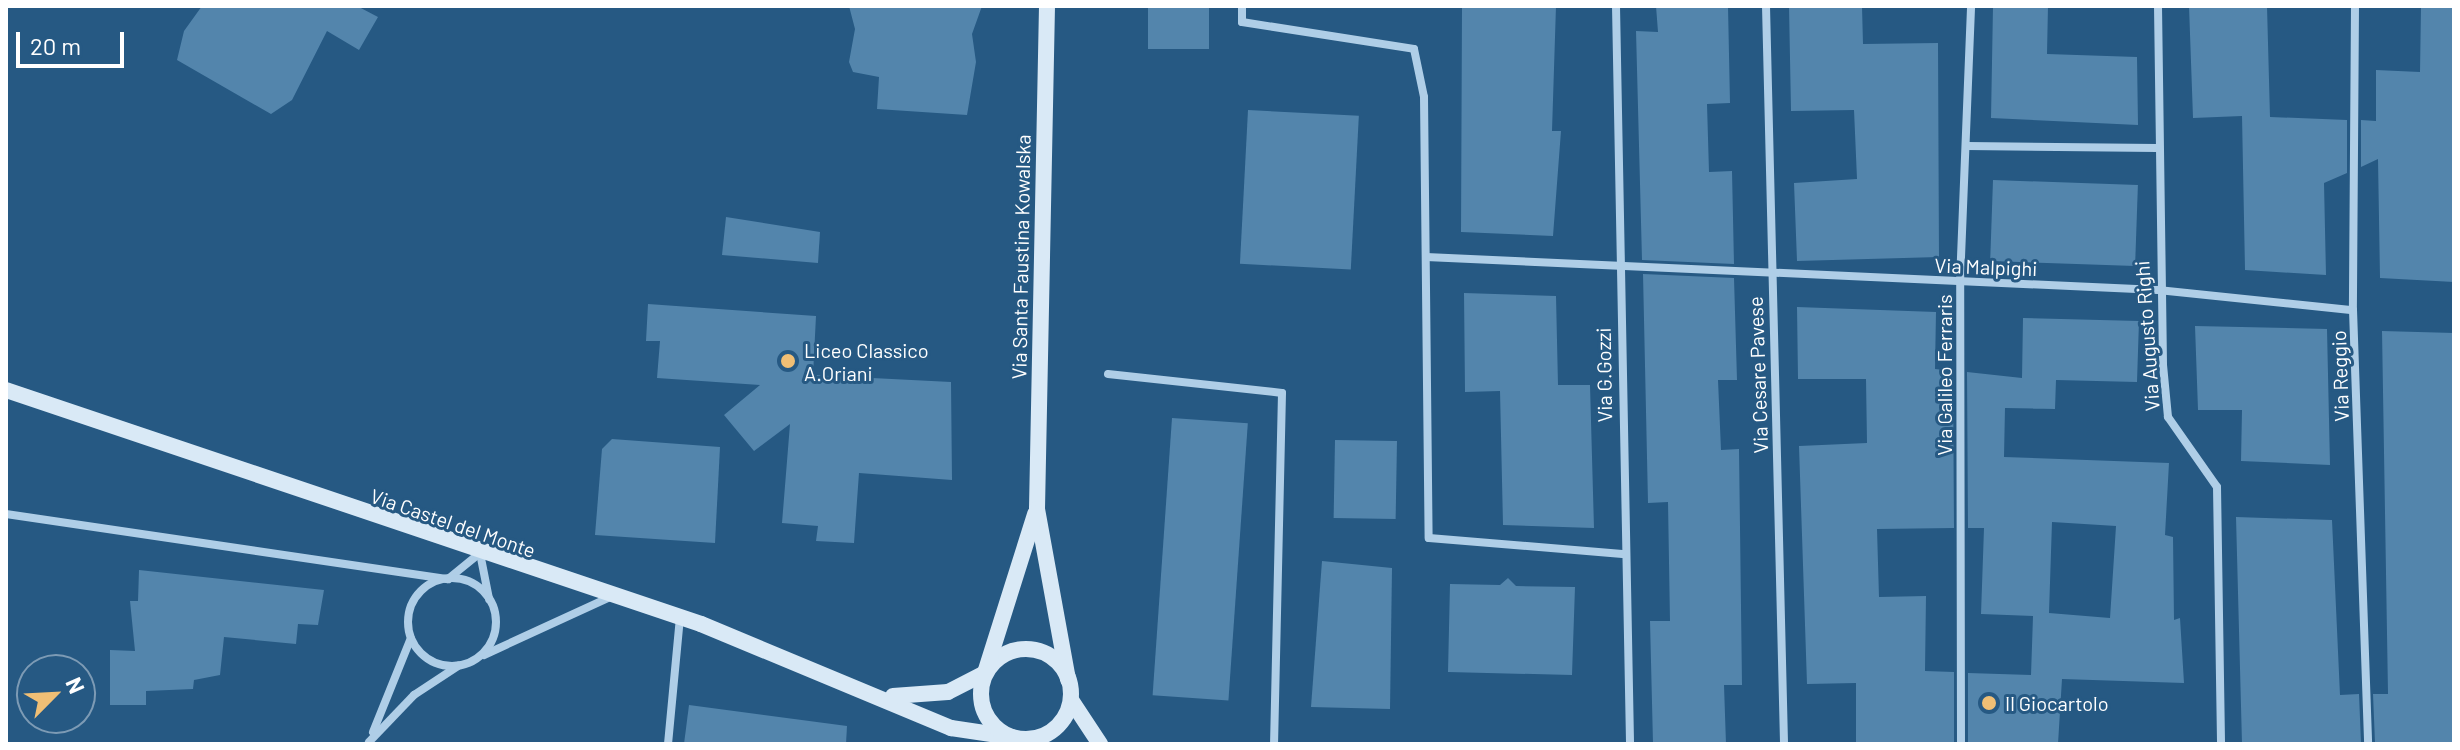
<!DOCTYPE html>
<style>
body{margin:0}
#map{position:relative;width:2460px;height:750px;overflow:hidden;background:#265983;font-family:Barlow,sans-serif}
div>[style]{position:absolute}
.building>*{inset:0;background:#5385ac;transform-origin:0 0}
.street>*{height:8px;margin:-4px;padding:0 4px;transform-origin:4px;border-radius:4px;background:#afcee7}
.street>.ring{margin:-4px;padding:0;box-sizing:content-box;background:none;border:8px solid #afcee7;border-radius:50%}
.secondary>*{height:16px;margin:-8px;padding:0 8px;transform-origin:8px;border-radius:8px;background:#d9e9f6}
.secondary>.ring{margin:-8px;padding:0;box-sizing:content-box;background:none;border:16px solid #d9e9f6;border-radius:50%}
.dots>*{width:22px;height:22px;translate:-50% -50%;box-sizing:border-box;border:4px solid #265983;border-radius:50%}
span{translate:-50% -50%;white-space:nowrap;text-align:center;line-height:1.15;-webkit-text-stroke:6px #265983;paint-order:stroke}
.street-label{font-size:20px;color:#fff}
.poi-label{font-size:20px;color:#fff}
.left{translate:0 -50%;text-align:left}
.frame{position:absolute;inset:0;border:8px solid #fff;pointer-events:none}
.north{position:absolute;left:16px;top:654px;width:80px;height:80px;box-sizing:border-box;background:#265983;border:2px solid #7d9bb5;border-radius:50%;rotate:66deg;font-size:22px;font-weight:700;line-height:32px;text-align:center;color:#fff}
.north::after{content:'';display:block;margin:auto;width:28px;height:36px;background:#f0bf75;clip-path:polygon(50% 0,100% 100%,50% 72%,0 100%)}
.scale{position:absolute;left:16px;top:32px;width:108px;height:36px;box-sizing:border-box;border:4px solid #fff;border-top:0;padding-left:10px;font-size:24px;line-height:28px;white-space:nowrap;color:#fff;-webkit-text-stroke:6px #265983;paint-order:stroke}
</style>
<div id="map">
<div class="building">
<i style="clip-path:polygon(202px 6px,357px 6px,378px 17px,359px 50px,327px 31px,292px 100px,271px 114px,177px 60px,184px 31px)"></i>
<i style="clip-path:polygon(849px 6px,982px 6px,972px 34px,976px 62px,967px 115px,877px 109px,879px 77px,853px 72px,849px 62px,855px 29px)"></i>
<i style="left:1148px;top:6px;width:61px;height:43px"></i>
<i style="clip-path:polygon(1462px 6px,1556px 6px,1552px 131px,1561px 131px,1553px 236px,1461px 232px)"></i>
<i style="clip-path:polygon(1656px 6px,1728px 6px,1730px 103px,1707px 104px,1709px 172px,1732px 171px,1734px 264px,1642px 260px,1636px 31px,1658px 32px)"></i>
<i style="clip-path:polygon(1789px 6px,1862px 6px,1863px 44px,1938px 43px,1939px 257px,1797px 261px,1794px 183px,1857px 179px,1854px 110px,1791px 111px)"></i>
<i style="clip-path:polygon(1993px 6px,2048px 6px,2047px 54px,2137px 57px,2138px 125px,1991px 118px)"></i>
<i style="clip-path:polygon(2189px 6px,2267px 6px,2270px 117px,2347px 120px,2347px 173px,2324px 183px,2326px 275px,2245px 270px,2242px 116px,2193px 118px)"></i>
<i style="clip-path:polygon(2421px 6px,2454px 6px,2454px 282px,2380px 278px,2378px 159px,2361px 167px,2361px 120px,2376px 121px,2376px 70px,2420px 72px)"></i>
<i style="left:1248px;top:110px;width:111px;height:154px;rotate:3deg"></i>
<i style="left:1993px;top:180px;width:145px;height:81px;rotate:2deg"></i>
<i style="clip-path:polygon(726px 217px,820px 232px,818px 263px,722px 255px)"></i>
<i style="clip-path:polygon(1643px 274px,1734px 278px,1737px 380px,1718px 380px,1721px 450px,1739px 449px,1742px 685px,1724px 685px,1726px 744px,1653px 744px,1650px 621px,1670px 621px,1668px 502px,1648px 503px)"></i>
<i style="clip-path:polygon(1464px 293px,1556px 296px,1558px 385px,1590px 385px,1594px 528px,1503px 525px,1500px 391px,1465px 392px)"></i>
<i style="clip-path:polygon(648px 304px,816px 316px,813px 375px,951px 382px,952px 480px,859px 473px,854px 543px,816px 541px,818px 526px,782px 523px,790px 424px,754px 451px,724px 415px,760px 385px,657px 378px,660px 341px,646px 341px)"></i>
<i style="clip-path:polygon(1797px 307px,1936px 312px,1935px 369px,1953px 371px,1954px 528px,1877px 529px,1879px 597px,1926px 596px,1925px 671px,1954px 672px,1954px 744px,1856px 744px,1856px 683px,1807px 684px,1799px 446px,1867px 443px,1866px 379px,1798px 379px)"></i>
<i style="clip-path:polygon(evenodd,2023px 318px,2139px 321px,2137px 382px,2056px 380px,2055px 409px,2005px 408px,2004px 457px,2169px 463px,2165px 535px,2173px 537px,2174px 620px,2180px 618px,2184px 683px,2062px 679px,2058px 744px,1968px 744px,1968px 673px,2031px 675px,2033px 616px,1981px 614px,1984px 528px,1968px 528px,1967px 372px,2022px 378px,2023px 318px,2052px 522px,2116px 526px,2110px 618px,2049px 613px,2052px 522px)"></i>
<i style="clip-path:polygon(2195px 326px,2327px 329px,2330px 465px,2241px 461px,2242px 410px,2198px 410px)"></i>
<i style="clip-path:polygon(2382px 331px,2454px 333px,2454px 743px,2375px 743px,2373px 694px,2388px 694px)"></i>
<i style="left:1172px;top:418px;width:76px;height:278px;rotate:4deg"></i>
<i style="clip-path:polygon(612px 439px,720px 447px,715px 543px,595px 535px,602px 449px)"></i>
<i style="left:1335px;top:440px;width:62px;height:78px;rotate:1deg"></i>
<i style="clip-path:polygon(2236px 517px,2332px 520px,2340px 695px,2359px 694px,2361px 743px,2242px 744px)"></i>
<i style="clip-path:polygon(1322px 561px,1392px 568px,1390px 709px,1311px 707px)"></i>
<i style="clip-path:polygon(139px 570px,324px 590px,318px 625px,298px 624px,296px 644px,224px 637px,220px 675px,194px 680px,193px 689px,146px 691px,146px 705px,110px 705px,110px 650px,135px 651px,130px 601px,138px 601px)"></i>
<i style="clip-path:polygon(1508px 578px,1516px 586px,1575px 587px,1572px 675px,1448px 672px,1450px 584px,1500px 585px)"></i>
<i style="clip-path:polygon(689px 705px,847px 726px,846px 744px,684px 744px)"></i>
</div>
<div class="street">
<i style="left:1242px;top:6px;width:16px;rotate:90deg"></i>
<i style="left:1242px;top:22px;width:174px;rotate:8.9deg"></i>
<i style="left:1414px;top:49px;width:49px;rotate:78.2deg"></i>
<i style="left:1424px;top:97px;width:441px;rotate:89.4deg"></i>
<i style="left:1429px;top:538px;width:197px;rotate:4.7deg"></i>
<i style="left:1616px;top:6px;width:738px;rotate:88.91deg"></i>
<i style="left:1766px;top:6px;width:738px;rotate:88.6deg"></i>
<i style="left:2158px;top:6px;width:359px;rotate:89.2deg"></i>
<i style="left:2163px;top:365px;width:52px;rotate:84.5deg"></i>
<i style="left:2168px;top:417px;width:85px;rotate:55deg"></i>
<i style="left:2217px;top:487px;width:257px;rotate:89.1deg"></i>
<i style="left:2355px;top:6px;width:304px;rotate:90.4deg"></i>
<i style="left:2353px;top:310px;width:434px;rotate:88deg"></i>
<i style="left:1967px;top:146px;width:190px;rotate:0.6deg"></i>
<i style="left:1426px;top:257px;width:733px;rotate:2.58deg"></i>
<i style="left:2158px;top:290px;width:196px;rotate:5.9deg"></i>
<i style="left:1108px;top:374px;width:175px;rotate:6.2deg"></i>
<i style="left:1282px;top:393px;width:351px;rotate:91.3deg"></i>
<i style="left:6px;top:514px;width:447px;rotate:8.4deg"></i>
<i style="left:448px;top:579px;width:41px;rotate:-39.1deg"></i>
<i style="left:480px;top:553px;width:47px;rotate:78.9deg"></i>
<i class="ring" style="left:408px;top:578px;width:80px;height:80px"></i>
<i style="left:484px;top:655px;width:141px;rotate:-24.7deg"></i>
<i style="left:373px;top:732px;width:101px;rotate:-68deg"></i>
<i style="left:369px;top:742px;width:65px;rotate:-46.2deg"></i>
<i style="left:414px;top:695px;width:53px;rotate:-33.4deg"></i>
<i style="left:668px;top:744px;width:127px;rotate:-84.6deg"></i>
<i style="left:1961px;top:744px;width:462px;rotate:-90.1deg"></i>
<i style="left:1960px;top:282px;width:276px;rotate:-87.7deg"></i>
</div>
<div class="secondary">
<i style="left:1047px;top:6px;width:503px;rotate:91.14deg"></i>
<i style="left:1037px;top:509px;width:173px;rotate:79.7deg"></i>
<i style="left:6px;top:390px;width:733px;rotate:18.61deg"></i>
<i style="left:701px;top:624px;width:271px;rotate:22.6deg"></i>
<i style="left:951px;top:728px;width:61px;rotate:8.5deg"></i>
<i class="ring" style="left:981px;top:649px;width:74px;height:74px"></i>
<i style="left:893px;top:696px;width:55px;rotate:-4.2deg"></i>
<i style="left:948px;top:692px;width:42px;rotate:-27.2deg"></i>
<i style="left:985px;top:673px;width:167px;rotate:-72.5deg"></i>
<i style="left:1071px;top:700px;width:53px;rotate:56.6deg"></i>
</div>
<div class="dots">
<i style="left:788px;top:361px;background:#f0bf75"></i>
<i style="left:1989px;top:703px;background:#f0bf75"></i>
</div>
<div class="street-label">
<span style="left:1021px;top:257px;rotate:-89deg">Via Santa Faustina Kowalska</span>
<span style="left:1986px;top:267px;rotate:2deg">Via Malpighi</span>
<span style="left:2147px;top:336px;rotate:-94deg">Via Augusto Righi</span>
<span style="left:1604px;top:375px;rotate:-91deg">Via G.Gozzi</span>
<span style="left:1758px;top:375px;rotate:-92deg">Via Cesare Pavese</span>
<span style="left:1944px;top:375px;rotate:-90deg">Via Galileo Ferraris</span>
<span style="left:2340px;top:376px;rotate:-92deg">Via Reggio</span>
<span style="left:453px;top:523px;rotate:19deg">Via Castel del Monte</span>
</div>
<div class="poi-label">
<span class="left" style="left:804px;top:362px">Liceo Classico<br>A.Oriani</span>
<span class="left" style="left:2005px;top:703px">Il Giocartolo</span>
</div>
<div class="frame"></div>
<div class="north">N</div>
<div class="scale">20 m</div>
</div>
